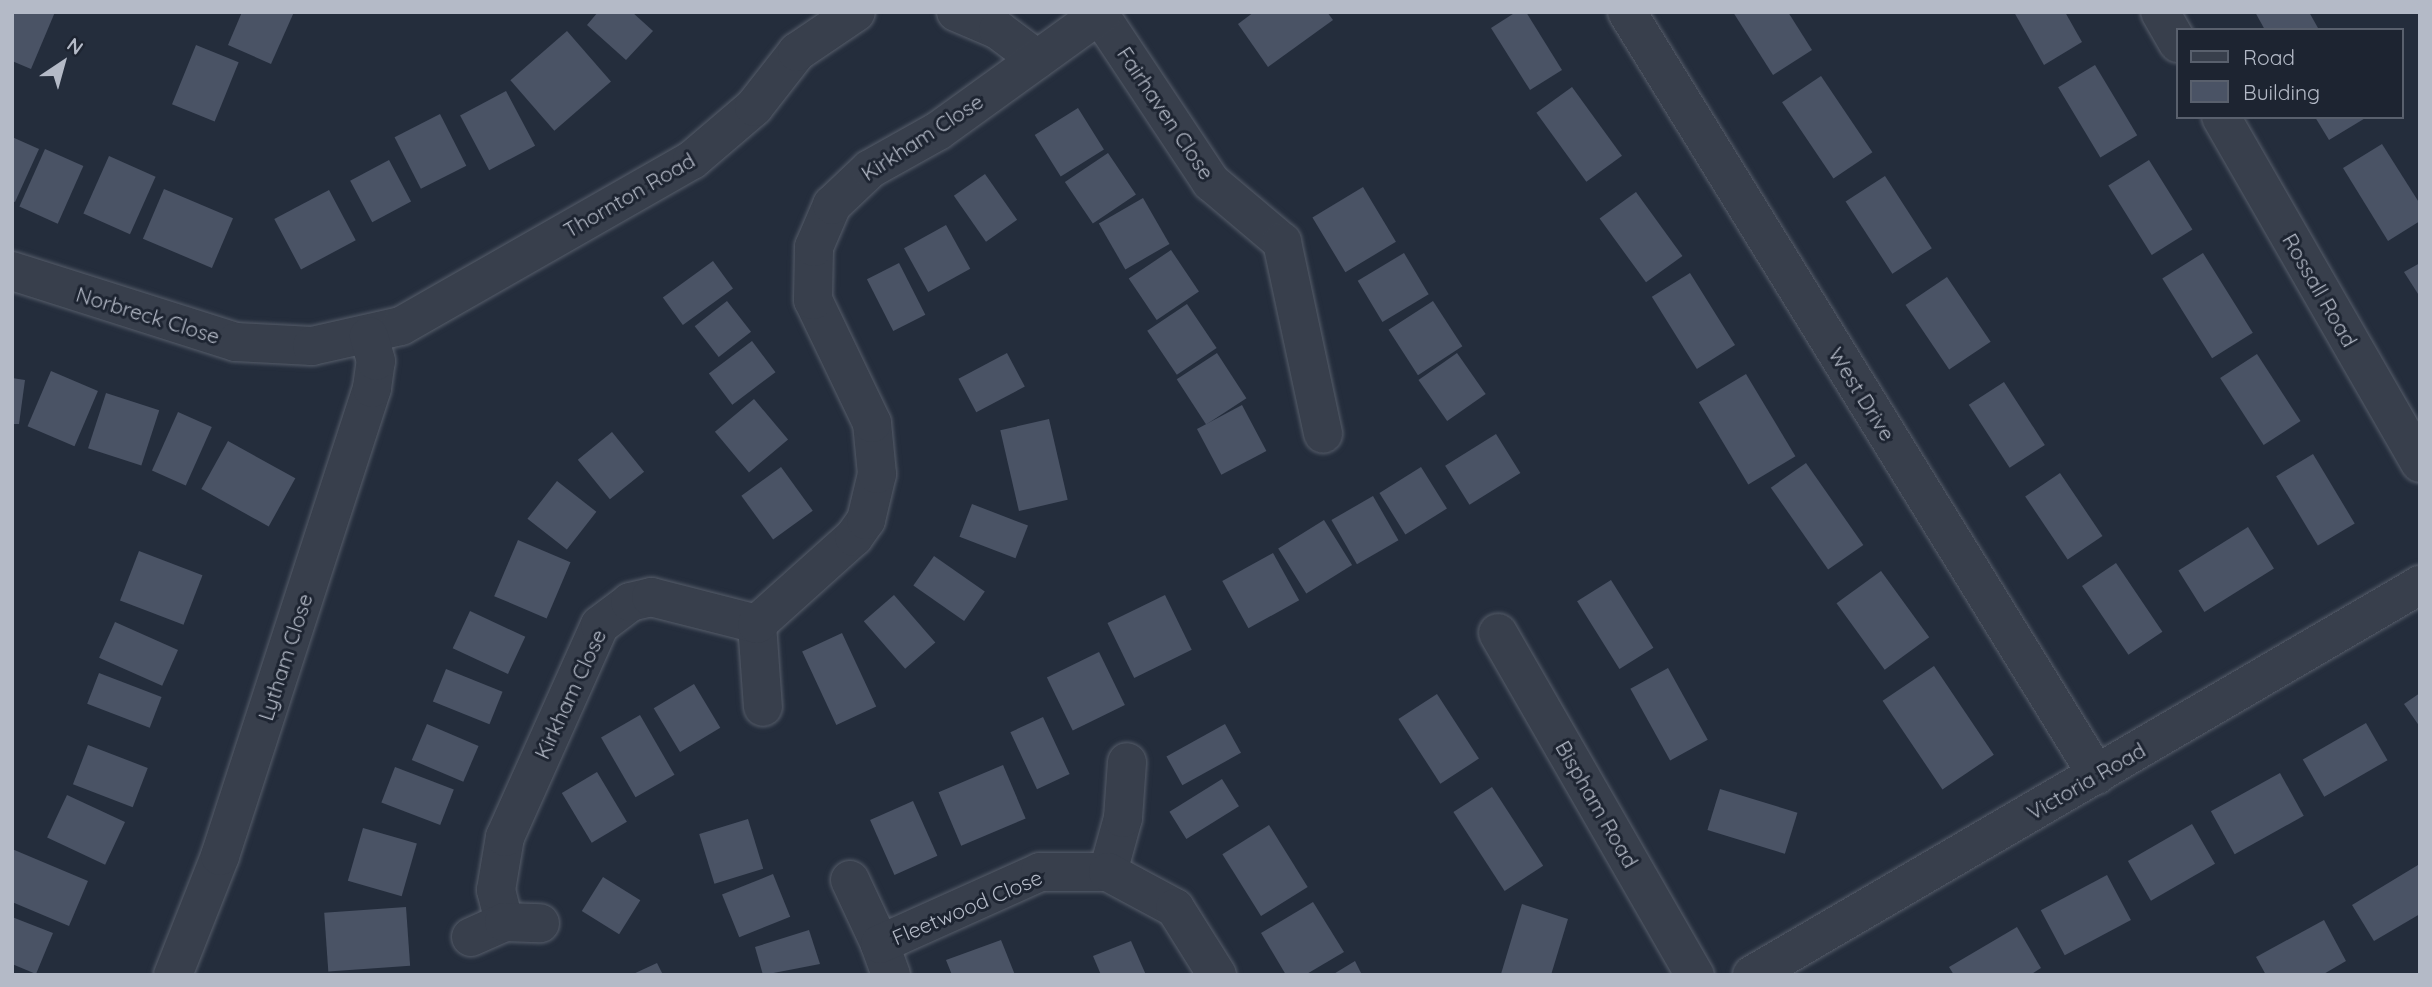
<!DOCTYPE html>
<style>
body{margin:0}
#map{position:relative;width:2432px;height:987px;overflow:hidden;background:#242d3c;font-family:Quicksand,sans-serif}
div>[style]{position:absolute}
.building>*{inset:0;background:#4a5365;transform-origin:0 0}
.roads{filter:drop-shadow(0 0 2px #565d6a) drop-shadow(0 0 2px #565d6a)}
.minor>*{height:38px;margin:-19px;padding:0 19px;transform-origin:19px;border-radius:19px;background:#383f4c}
span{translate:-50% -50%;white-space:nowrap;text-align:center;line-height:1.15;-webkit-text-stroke:6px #1d2431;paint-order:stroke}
.street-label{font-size:21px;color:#b4bac7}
.frame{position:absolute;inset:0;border:14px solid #b4bac7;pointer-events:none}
.legend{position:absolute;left:2176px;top:28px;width:228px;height:91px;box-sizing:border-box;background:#1d2431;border:2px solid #59606d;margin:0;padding:9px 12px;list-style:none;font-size:21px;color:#b4bac7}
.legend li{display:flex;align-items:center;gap:14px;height:35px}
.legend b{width:35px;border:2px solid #59606d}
.north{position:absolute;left:28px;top:28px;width:70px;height:70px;-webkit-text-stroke:5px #1d2431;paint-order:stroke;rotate:36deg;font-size:19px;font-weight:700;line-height:28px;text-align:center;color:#b4bac7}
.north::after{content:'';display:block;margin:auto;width:24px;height:32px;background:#b4bac7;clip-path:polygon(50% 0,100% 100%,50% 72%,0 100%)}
</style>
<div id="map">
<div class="building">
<i style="clip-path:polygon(12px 12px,55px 12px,31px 69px,12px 61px)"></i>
<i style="clip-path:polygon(242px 12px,294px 12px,271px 64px,228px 45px)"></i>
<i style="clip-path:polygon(598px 12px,632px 12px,653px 31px,626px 60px,587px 25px)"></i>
<i style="clip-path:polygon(1254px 12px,1327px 12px,1333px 20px,1268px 67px,1238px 24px)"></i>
<i style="clip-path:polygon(1516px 12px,1526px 12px,1562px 70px,1530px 90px,1491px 28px)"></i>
<i style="clip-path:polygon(1733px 12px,1788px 12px,1812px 50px,1773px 75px)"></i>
<i style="clip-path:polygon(2014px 12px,2065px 12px,2082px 42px,2044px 65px)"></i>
<i style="clip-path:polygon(2255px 12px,2309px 12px,2318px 28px,2265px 30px)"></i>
<i style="left:567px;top:31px;width:67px;height:75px;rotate:49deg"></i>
<i style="left:196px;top:45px;width:46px;height:64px;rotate:22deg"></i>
<i style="left:2095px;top:65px;width:82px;height:43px;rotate:59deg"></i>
<i style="left:1821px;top:76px;width:92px;height:47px;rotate:56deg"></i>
<i style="left:1572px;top:87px;width:85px;height:44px;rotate:54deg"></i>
<i style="left:506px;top:91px;width:62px;height:52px;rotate:62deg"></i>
<i style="left:1078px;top:108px;width:49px;height:51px;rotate:58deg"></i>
<i style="left:440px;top:114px;width:58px;height:51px;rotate:63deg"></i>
<i style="clip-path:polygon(2315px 117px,2367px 117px,2329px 140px)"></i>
<i style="clip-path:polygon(12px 137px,39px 149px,15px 202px,12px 201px)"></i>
<i style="clip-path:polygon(2382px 144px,2420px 204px,2420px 221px,2388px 241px,2343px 168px)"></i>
<i style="left:45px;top:149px;width:42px;height:63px;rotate:24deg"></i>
<i style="left:1108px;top:153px;width:50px;height:52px;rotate:56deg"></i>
<i style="left:109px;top:156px;width:51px;height:63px;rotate:24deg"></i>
<i style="left:389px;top:160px;width:47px;height:44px;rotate:62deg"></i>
<i style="left:2149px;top:160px;width:82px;height:48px;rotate:58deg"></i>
<i style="left:985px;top:174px;width:56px;height:38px;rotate:55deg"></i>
<i style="left:1885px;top:176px;width:86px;height:47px;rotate:57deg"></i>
<i style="left:1363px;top:187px;width:64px;height:59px;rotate:59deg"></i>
<i style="left:164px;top:189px;width:75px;height:54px;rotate:23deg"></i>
<i style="left:329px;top:190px;width:57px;height:62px;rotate:62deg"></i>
<i style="left:1636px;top:192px;width:79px;height:45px;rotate:54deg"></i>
<i style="left:1143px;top:198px;width:53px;height:51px;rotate:60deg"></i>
<i style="left:946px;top:225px;width:50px;height:48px;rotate:61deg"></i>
<i style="left:1171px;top:250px;width:50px;height:51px;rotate:56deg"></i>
<i style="left:1404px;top:253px;width:48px;height:54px;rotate:59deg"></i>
<i style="left:2203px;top:253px;width:94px;height:48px;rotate:58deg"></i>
<i style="left:713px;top:261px;width:34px;height:62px;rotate:54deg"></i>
<i style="left:899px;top:263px;width:58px;height:36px;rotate:63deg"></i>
<i style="clip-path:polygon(2420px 263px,2420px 297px,2404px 272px)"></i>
<i style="left:1690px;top:273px;width:85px;height:45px;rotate:58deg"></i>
<i style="left:1947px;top:277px;width:78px;height:50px;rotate:56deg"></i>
<i style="left:727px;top:301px;width:39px;height:41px;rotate:52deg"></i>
<i style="left:1433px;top:301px;width:54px;height:53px;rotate:57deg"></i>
<i style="left:1187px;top:304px;width:53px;height:48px;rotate:56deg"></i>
<i style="left:752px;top:341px;width:39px;height:54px;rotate:53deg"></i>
<i style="left:1007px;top:353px;width:38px;height:55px;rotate:62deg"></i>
<i style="left:1217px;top:353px;width:54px;height:48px;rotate:57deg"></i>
<i style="left:1457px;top:353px;width:50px;height:47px;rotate:55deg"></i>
<i style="left:2257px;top:354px;width:80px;height:44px;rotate:57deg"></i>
<i style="left:51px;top:371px;width:51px;height:60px;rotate:23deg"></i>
<i style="left:1746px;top:374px;width:96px;height:55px;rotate:59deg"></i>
<i style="clip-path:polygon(12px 378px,25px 380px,19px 424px,12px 424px)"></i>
<i style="left:2004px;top:382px;width:75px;height:42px;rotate:57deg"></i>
<i style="left:106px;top:393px;width:56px;height:58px;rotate:18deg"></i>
<i style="left:754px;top:399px;width:53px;height:51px;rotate:50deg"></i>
<i style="left:1242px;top:405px;width:52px;height:51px;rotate:62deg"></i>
<i style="left:178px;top:412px;width:37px;height:64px;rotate:24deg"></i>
<i style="left:1049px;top:419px;width:83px;height:50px;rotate:77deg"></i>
<i style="left:612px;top:432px;width:51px;height:44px;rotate:51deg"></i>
<i style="left:1496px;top:434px;width:46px;height:60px;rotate:58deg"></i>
<i style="left:228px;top:441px;width:77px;height:55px;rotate:29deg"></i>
<i style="left:2313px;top:454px;width:81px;height:43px;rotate:59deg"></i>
<i style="left:1806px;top:463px;width:100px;height:43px;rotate:55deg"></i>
<i style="left:781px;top:467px;width:54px;height:49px;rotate:54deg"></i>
<i style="left:1421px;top:467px;width:49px;height:49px;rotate:58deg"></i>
<i style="left:2060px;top:473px;width:76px;height:42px;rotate:56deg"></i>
<i style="left:557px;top:481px;width:50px;height:48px;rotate:38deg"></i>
<i style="left:1373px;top:496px;width:51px;height:48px;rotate:60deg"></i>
<i style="left:972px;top:504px;width:60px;height:35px;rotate:21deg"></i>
<i style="left:1324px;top:520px;width:53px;height:54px;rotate:58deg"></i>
<i style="left:2248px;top:527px;width:49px;height:82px;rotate:58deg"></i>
<i style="left:518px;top:540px;width:57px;height:61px;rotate:23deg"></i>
<i style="left:139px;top:551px;width:68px;height:53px;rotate:21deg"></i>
<i style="left:1273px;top:553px;width:54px;height:58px;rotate:61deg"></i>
<i style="left:934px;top:556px;width:62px;height:36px;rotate:35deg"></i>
<i style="left:2116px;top:563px;width:83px;height:41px;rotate:56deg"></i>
<i style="left:1881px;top:571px;width:82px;height:55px;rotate:54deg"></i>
<i style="left:1611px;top:580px;width:80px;height:40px;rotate:58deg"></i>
<i style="left:894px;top:595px;width:63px;height:40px;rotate:49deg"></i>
<i style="left:1165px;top:595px;width:61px;height:64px;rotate:64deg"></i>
<i style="left:470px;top:611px;width:61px;height:41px;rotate:25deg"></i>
<i style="left:115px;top:622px;width:69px;height:39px;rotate:24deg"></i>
<i style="left:842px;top:633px;width:81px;height:44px;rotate:65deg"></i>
<i style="left:1099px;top:652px;width:59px;height:58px;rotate:64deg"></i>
<i style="left:1934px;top:666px;width:107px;height:62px;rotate:56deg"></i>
<i style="left:1668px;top:668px;width:82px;height:43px;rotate:61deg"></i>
<i style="left:446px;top:669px;width:61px;height:35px;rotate:22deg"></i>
<i style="left:99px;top:673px;width:67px;height:33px;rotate:21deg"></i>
<i style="left:694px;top:684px;width:51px;height:47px;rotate:59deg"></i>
<i style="clip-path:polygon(2420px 693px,2420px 727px,2404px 704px)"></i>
<i style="left:1437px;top:694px;width:77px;height:46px;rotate:57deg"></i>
<i style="left:640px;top:715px;width:69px;height:45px;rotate:60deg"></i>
<i style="left:1043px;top:717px;width:63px;height:36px;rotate:65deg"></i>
<i style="left:2366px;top:723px;width:43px;height:73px;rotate:60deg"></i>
<i style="left:427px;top:724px;width:56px;height:39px;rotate:23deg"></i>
<i style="left:1225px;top:724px;width:33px;height:67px;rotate:61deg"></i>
<i style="left:88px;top:745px;width:64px;height:42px;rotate:21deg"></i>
<i style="left:1003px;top:765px;width:58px;height:70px;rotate:67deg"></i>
<i style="left:395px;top:767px;width:63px;height:38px;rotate:21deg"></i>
<i style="left:597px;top:772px;width:58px;height:41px;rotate:59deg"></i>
<i style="left:2280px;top:773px;width:49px;height:79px;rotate:61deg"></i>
<i style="left:1222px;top:779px;width:32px;height:62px;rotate:58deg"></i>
<i style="left:1492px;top:787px;width:94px;height:46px;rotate:57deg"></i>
<i style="left:1720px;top:789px;width:81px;height:43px;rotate:17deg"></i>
<i style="left:67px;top:795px;width:64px;height:47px;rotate:25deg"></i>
<i style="left:913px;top:801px;width:60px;height:47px;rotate:66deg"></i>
<i style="left:748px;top:819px;width:52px;height:51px;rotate:73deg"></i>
<i style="left:2192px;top:824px;width:46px;height:74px;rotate:60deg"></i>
<i style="left:1269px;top:825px;width:73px;height:55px;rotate:58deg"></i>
<i style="left:363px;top:828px;width:56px;height:55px;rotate:16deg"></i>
<i style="clip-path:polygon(12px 849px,88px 881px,69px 926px,12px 902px)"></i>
<i style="clip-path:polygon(2418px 865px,2420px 914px,2374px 941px,2352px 905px)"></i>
<i style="left:773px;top:874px;width:46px;height:55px;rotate:68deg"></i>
<i style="left:2107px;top:875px;width:51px;height:75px;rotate:62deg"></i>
<i style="left:603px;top:877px;width:44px;height:40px;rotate:32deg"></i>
<i style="clip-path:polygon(1313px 902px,1344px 952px,1305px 975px,1286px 975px,1261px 933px)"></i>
<i style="clip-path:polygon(1522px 904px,1568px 919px,1551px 975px,1501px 974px)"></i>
<i style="left:406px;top:907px;width:59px;height:82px;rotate:86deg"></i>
<i style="clip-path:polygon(12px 917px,53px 933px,36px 974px,12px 964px)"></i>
<i style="clip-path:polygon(2324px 920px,2346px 961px,2322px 975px,2266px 975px,2256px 957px)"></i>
<i style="clip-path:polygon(2017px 927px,2041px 968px,2030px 975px,1954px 975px,1949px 967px)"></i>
<i style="clip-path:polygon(809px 930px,820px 964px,763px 975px,755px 947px)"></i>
<i style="clip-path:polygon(1001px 940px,1015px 975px,952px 975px,946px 960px)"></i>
<i style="clip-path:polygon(1131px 941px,1146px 975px,1101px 975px,1093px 956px)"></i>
<i style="clip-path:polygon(1355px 961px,1362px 975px,1332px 975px)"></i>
<i style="clip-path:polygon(657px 963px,663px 975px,631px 975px)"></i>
</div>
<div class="roads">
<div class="minor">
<i style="left:956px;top:12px;width:46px;rotate:23.2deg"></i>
<i style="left:998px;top:30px;width:49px;rotate:36.6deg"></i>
<i style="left:1627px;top:12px;width:896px;rotate:58.37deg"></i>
<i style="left:2160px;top:12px;width:36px;rotate:60deg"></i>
<i style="left:1100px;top:15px;width:201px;rotate:56.4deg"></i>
<i style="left:1211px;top:182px;width:93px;rotate:40.2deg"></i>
<i style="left:1282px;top:242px;width:196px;rotate:77.9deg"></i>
<i style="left:2221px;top:117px;width:399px;rotate:60.1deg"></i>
<i style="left:12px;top:271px;width:235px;rotate:17.6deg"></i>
<i style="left:236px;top:342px;width:76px;rotate:3deg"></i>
<i style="left:312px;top:346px;width:91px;rotate:-12.7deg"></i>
<i style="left:401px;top:326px;width:335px;rotate:-29.7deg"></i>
<i style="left:692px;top:160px;width:82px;rotate:-40.5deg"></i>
<i style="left:754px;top:107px;width:70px;rotate:-52deg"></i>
<i style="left:797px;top:52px;width:71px;rotate:-34.1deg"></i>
<i style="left:757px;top:624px;width:83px;rotate:85.9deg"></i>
<i style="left:1498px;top:633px;width:395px;rotate:60.1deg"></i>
<i style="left:1108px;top:872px;width:56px;rotate:-74.5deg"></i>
<i style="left:1123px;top:818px;width:56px;rotate:-85.9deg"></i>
<i style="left:850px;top:880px;width:71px;rotate:64.9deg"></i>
<i style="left:504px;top:922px;width:33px;rotate:-104deg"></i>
<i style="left:496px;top:890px;width:54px;rotate:-80.4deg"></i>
<i style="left:505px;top:837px;width:232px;rotate:-65.9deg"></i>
<i style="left:600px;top:625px;width:38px;rotate:-37deg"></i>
<i style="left:630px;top:602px;width:22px;rotate:-13deg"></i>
<i style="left:651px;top:597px;width:109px;rotate:14.3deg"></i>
<i style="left:757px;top:624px;width:130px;rotate:-41.9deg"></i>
<i style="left:854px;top:537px;width:21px;rotate:-55deg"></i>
<i style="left:866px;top:520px;width:47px;rotate:-76.6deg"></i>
<i style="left:877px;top:474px;width:51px;rotate:-95.6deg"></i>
<i style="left:872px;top:423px;width:136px;rotate:-115.6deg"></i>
<i style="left:813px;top:300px;width:53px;rotate:-88.9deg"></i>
<i style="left:814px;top:247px;width:46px;rotate:-66.8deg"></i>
<i style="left:832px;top:205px;width:52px;rotate:-43.5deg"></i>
<i style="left:870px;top:169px;width:78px;rotate:-29.2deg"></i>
<i style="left:938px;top:131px;width:203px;rotate:-35.8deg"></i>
<i style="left:471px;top:937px;width:36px;rotate:-24deg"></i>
<i style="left:504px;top:922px;width:36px;rotate:2deg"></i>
<i style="left:173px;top:975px;width:128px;rotate:-68.4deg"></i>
<i style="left:220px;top:856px;width:492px;rotate:-72deg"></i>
<i style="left:372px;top:388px;width:27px;rotate:-82deg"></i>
<i style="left:376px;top:361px;width:26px;rotate:-106deg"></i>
<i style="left:891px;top:975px;width:33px;rotate:-110deg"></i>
<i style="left:880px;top:944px;width:175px;rotate:-24.2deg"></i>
<i style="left:1040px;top:872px;width:68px"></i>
<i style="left:1108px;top:872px;width:76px;rotate:28.2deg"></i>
<i style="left:1175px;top:908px;width:79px;rotate:57.9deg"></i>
<i style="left:1752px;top:975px;width:774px;rotate:-30.28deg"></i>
</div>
</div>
<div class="street-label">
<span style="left:1166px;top:113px;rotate:56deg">Fairhaven Close</span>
<span style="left:922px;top:137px;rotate:-33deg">Kirkham Close</span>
<span style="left:629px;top:195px;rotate:-30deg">Thornton Road</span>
<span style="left:2320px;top:290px;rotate:60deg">Rossall Road</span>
<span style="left:148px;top:315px;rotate:17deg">Norbreck Close</span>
<span style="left:1862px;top:394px;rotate:58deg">West Drive</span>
<span style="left:285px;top:657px;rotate:-72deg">Lytham Close</span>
<span style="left:570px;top:694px;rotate:-65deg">Kirkham Close</span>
<span style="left:2086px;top:781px;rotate:-30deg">Victoria Road</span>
<span style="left:1597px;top:804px;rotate:60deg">Bispham Road</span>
<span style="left:967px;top:907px;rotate:-23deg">Fleetwood Close</span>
</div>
<div class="frame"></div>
<ul class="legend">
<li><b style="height:9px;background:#383f4c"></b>Road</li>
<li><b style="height:19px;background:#4a5365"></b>Building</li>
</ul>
<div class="north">N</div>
</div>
